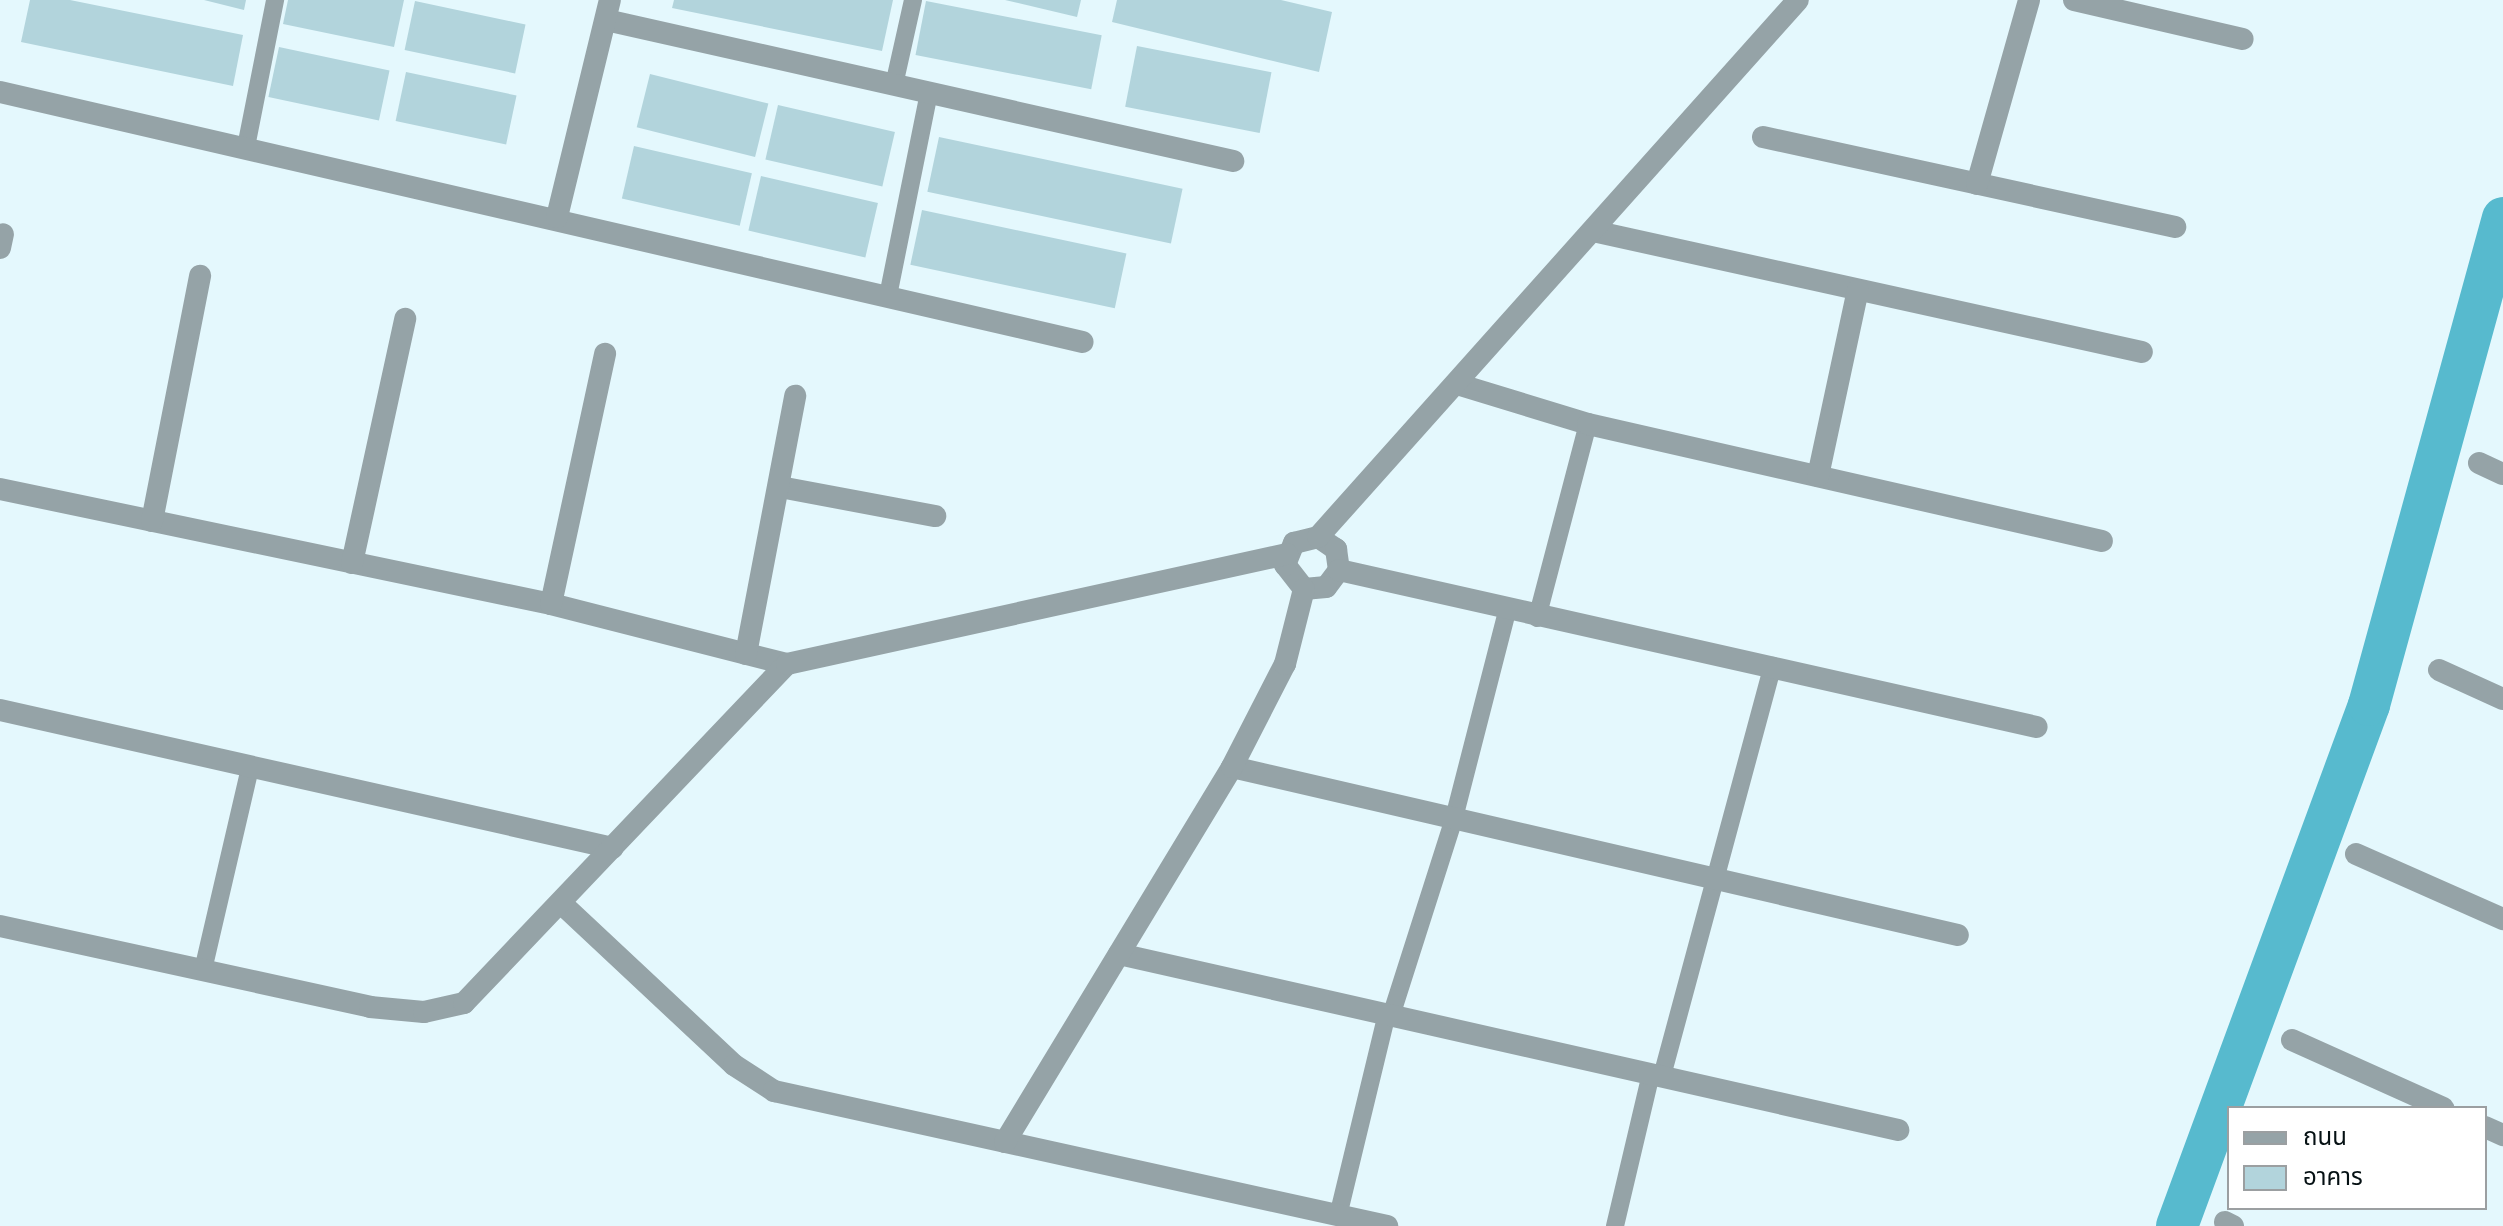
<!DOCTYPE html>
<meta charset="utf-8">
<style>
body{margin:0}
#map{position:relative;width:2503px;height:1226px;overflow:hidden;background:#e4f8fd;font-family:"Alegreya Sans","Noto Sans Thai",sans-serif}
div>[style]{position:absolute}
.canal>*{height:42px;margin:-21px;padding:0 21px;transform-origin:21px;border-radius:21px;background:#57bace}
.building>*{inset:0;background:#b2d4dc;transform-origin:0 0}
.service>*{height:18px;margin:-9px;padding:0 9px;transform-origin:9px;border-radius:9px;background:#95a3a7}
.minor>*{height:22px;margin:-11px;padding:0 11px;transform-origin:11px;border-radius:11px;background:#95a3a7}
span{translate:-50% -50%;white-space:nowrap;text-align:center;line-height:1.15;-webkit-text-stroke:8px #fff;paint-order:stroke}
.legend{position:absolute;left:2227px;top:1106px;width:260px;height:104px;box-sizing:border-box;background:#fff;border:2px solid #9b9fa1;margin:0;padding:10px 14px;list-style:none;font-size:24px;color:#051013}
.legend li{display:flex;align-items:center;gap:16px;height:40px}
.legend b{width:40px;border:2px solid #9b9fa1}
</style>
<div id="map">
<div class="canal">
<i style="left:2177px;top:1226px;width:555px;rotate:-69.77deg"></i>
<i style="left:2369px;top:705px;width:505px;rotate:-74.62deg"></i>
</div>
<div class="building">
<i style="clip-path:polygon(30px 0,70px 0,243px 35px,233px 86px,21px 42px)"></i>
<i style="clip-path:polygon(204px 0,246px 0,244px 10px)"></i>
<i style="clip-path:polygon(288px 0,404px 0,394px 47px,283px 24px)"></i>
<i style="clip-path:polygon(674px 0,893px 0,882px 51px,672px 8px)"></i>
<i style="clip-path:polygon(1005px 0,1081px 0,1077px 17px)"></i>
<i style="clip-path:polygon(1117px 0,1281px 0,1332px 12px,1319px 72px,1112px 22px)"></i>
<i style="left:415px;top:1px;width:113px;height:50px;rotate:12deg"></i>
<i style="left:926px;top:1px;width:179px;height:55px;rotate:11deg"></i>
<i style="left:1137px;top:46px;width:137px;height:62px;rotate:11deg"></i>
<i style="left:279px;top:47px;width:113px;height:51px;rotate:12deg"></i>
<i style="left:406px;top:72px;width:113px;height:50px;rotate:12deg"></i>
<i style="left:650px;top:74px;width:122px;height:55px;rotate:14deg"></i>
<i style="left:778px;top:105px;width:120px;height:56px;rotate:13deg"></i>
<i style="left:939px;top:137px;width:249px;height:56px;rotate:12deg"></i>
<i style="left:634px;top:146px;width:121px;height:54px;rotate:13deg"></i>
<i style="left:761px;top:176px;width:120px;height:56px;rotate:13deg"></i>
<i style="left:922px;top:210px;width:209px;height:56px;rotate:12deg"></i>
</div>
<div class="service">
<i style="left:894px;top:85px;width:87px;rotate:-77.4deg"></i>
<i style="left:246px;top:147px;width:150px;rotate:-78.8deg"></i>
<i style="left:888px;top:296px;width:207px;rotate:-78.6deg"></i>
<i style="left:1537px;top:618px;width:201px;rotate:-75.3deg"></i>
<i style="left:203px;top:970px;width:207px;rotate:-76.9deg"></i>
<i style="left:1391px;top:1016px;width:208px;rotate:-72.3deg"></i>
<i style="left:1454px;top:818px;width:213px;rotate:-75.6deg"></i>
<i style="left:1662px;top:1076px;width:425px;rotate:-74.9deg"></i>
<i style="left:1338px;top:1216px;width:208px;rotate:-76.4deg"></i>
<i style="left:1615px;top:1226px;width:156px;rotate:-76.7deg"></i>
</div>
<div class="minor">
<i style="left:2074px;top:0;width:173px;rotate:13deg"></i>
<i style="left:606px;top:20px;width:643px;rotate:12.67deg"></i>
<i style="left:0;top:92px;width:1111px;rotate:13deg"></i>
<i style="left:1763px;top:137px;width:422px;rotate:12.3deg"></i>
<i style="left:1977px;top:184px;width:191px;rotate:-74.2deg"></i>
<i style="left:557px;top:217px;width:223px;rotate:-76.3deg"></i>
<i style="left:1593px;top:231px;width:562px;rotate:12.43deg"></i>
<i style="left:0;top:248px;width:14px;rotate:-78deg"></i>
<i style="left:1457px;top:384px;width:137px;rotate:17deg"></i>
<i style="left:1588px;top:424px;width:527px;rotate:12.82deg"></i>
<i style="left:2479px;top:463px;width:26px;rotate:25deg"></i>
<i style="left:1818px;top:476px;width:190px;rotate:-77.9deg"></i>
<i style="left:780px;top:487px;width:158px;rotate:10.6deg"></i>
<i style="left:0;top:489px;width:563px;rotate:11.79deg"></i>
<i style="left:551px;top:604px;width:244px;rotate:14.3deg"></i>
<i style="left:152px;top:521px;width:250px;rotate:-78.9deg"></i>
<i style="left:1318px;top:537px;width:22px;rotate:34deg"></i>
<i style="left:1336px;top:549px;width:21px;rotate:82deg"></i>
<i style="left:1339px;top:570px;width:21px;rotate:127deg"></i>
<i style="left:1326px;top:587px;width:22px;rotate:175deg"></i>
<i style="left:1304px;top:589px;width:31px;rotate:-128deg"></i>
<i style="left:1285px;top:565px;width:24px;rotate:-68deg"></i>
<i style="left:1294px;top:543px;width:25px;rotate:-14deg"></i>
<i style="left:1318px;top:537px;width:720px;rotate:-48.21deg"></i>
<i style="left:352px;top:563px;width:250px;rotate:-77.7deg"></i>
<i style="left:1339px;top:570px;width:715px;rotate:12.68deg"></i>
<i style="left:551px;top:604px;width:256px;rotate:-77.8deg"></i>
<i style="left:746px;top:654px;width:263px;rotate:-79.2deg"></i>
<i style="left:2439px;top:670px;width:70px;rotate:24.4deg"></i>
<i style="left:0;top:710px;width:628px;rotate:12.69deg"></i>
<i style="left:1232px;top:767px;width:745px;rotate:13.03deg"></i>
<i style="left:2356px;top:854px;width:161px;rotate:23.9deg"></i>
<i style="left:562px;top:904px;width:236px;rotate:43.1deg"></i>
<i style="left:734px;top:1065px;width:48px;rotate:33deg"></i>
<i style="left:774px;top:1091px;width:628px;rotate:12.42deg"></i>
<i style="left:0;top:926px;width:379px;rotate:12.3deg"></i>
<i style="left:370px;top:1007px;width:54px;rotate:5.3deg"></i>
<i style="left:424px;top:1012px;width:41px;rotate:-12.7deg"></i>
<i style="left:464px;top:1003px;width:468px;rotate:-46.4deg"></i>
<i style="left:787px;top:664px;width:512px;rotate:-12.41deg"></i>
<i style="left:1119px;top:954px;width:799px;rotate:12.73deg"></i>
<i style="left:2292px;top:1040px;width:166px;rotate:24.2deg"></i>
<i style="left:2485px;top:1127px;width:20px;rotate:24deg"></i>
<i style="left:1005px;top:1142px;width:438px;rotate:-58.8deg"></i>
<i style="left:1232px;top:767px;width:116px;rotate:-62.8deg"></i>
<i style="left:1285px;top:664px;width:77px;rotate:-75.8deg"></i>
<i style="left:2225px;top:1222px;width:9px;rotate:27deg"></i>
</div>
<ul class="legend">
<li><b style="height:10px;background:#95a3a7"></b>ถนน</li>
<li><b style="height:22px;background:#b2d4dc"></b>อาคาร</li>
</ul>
</div>
